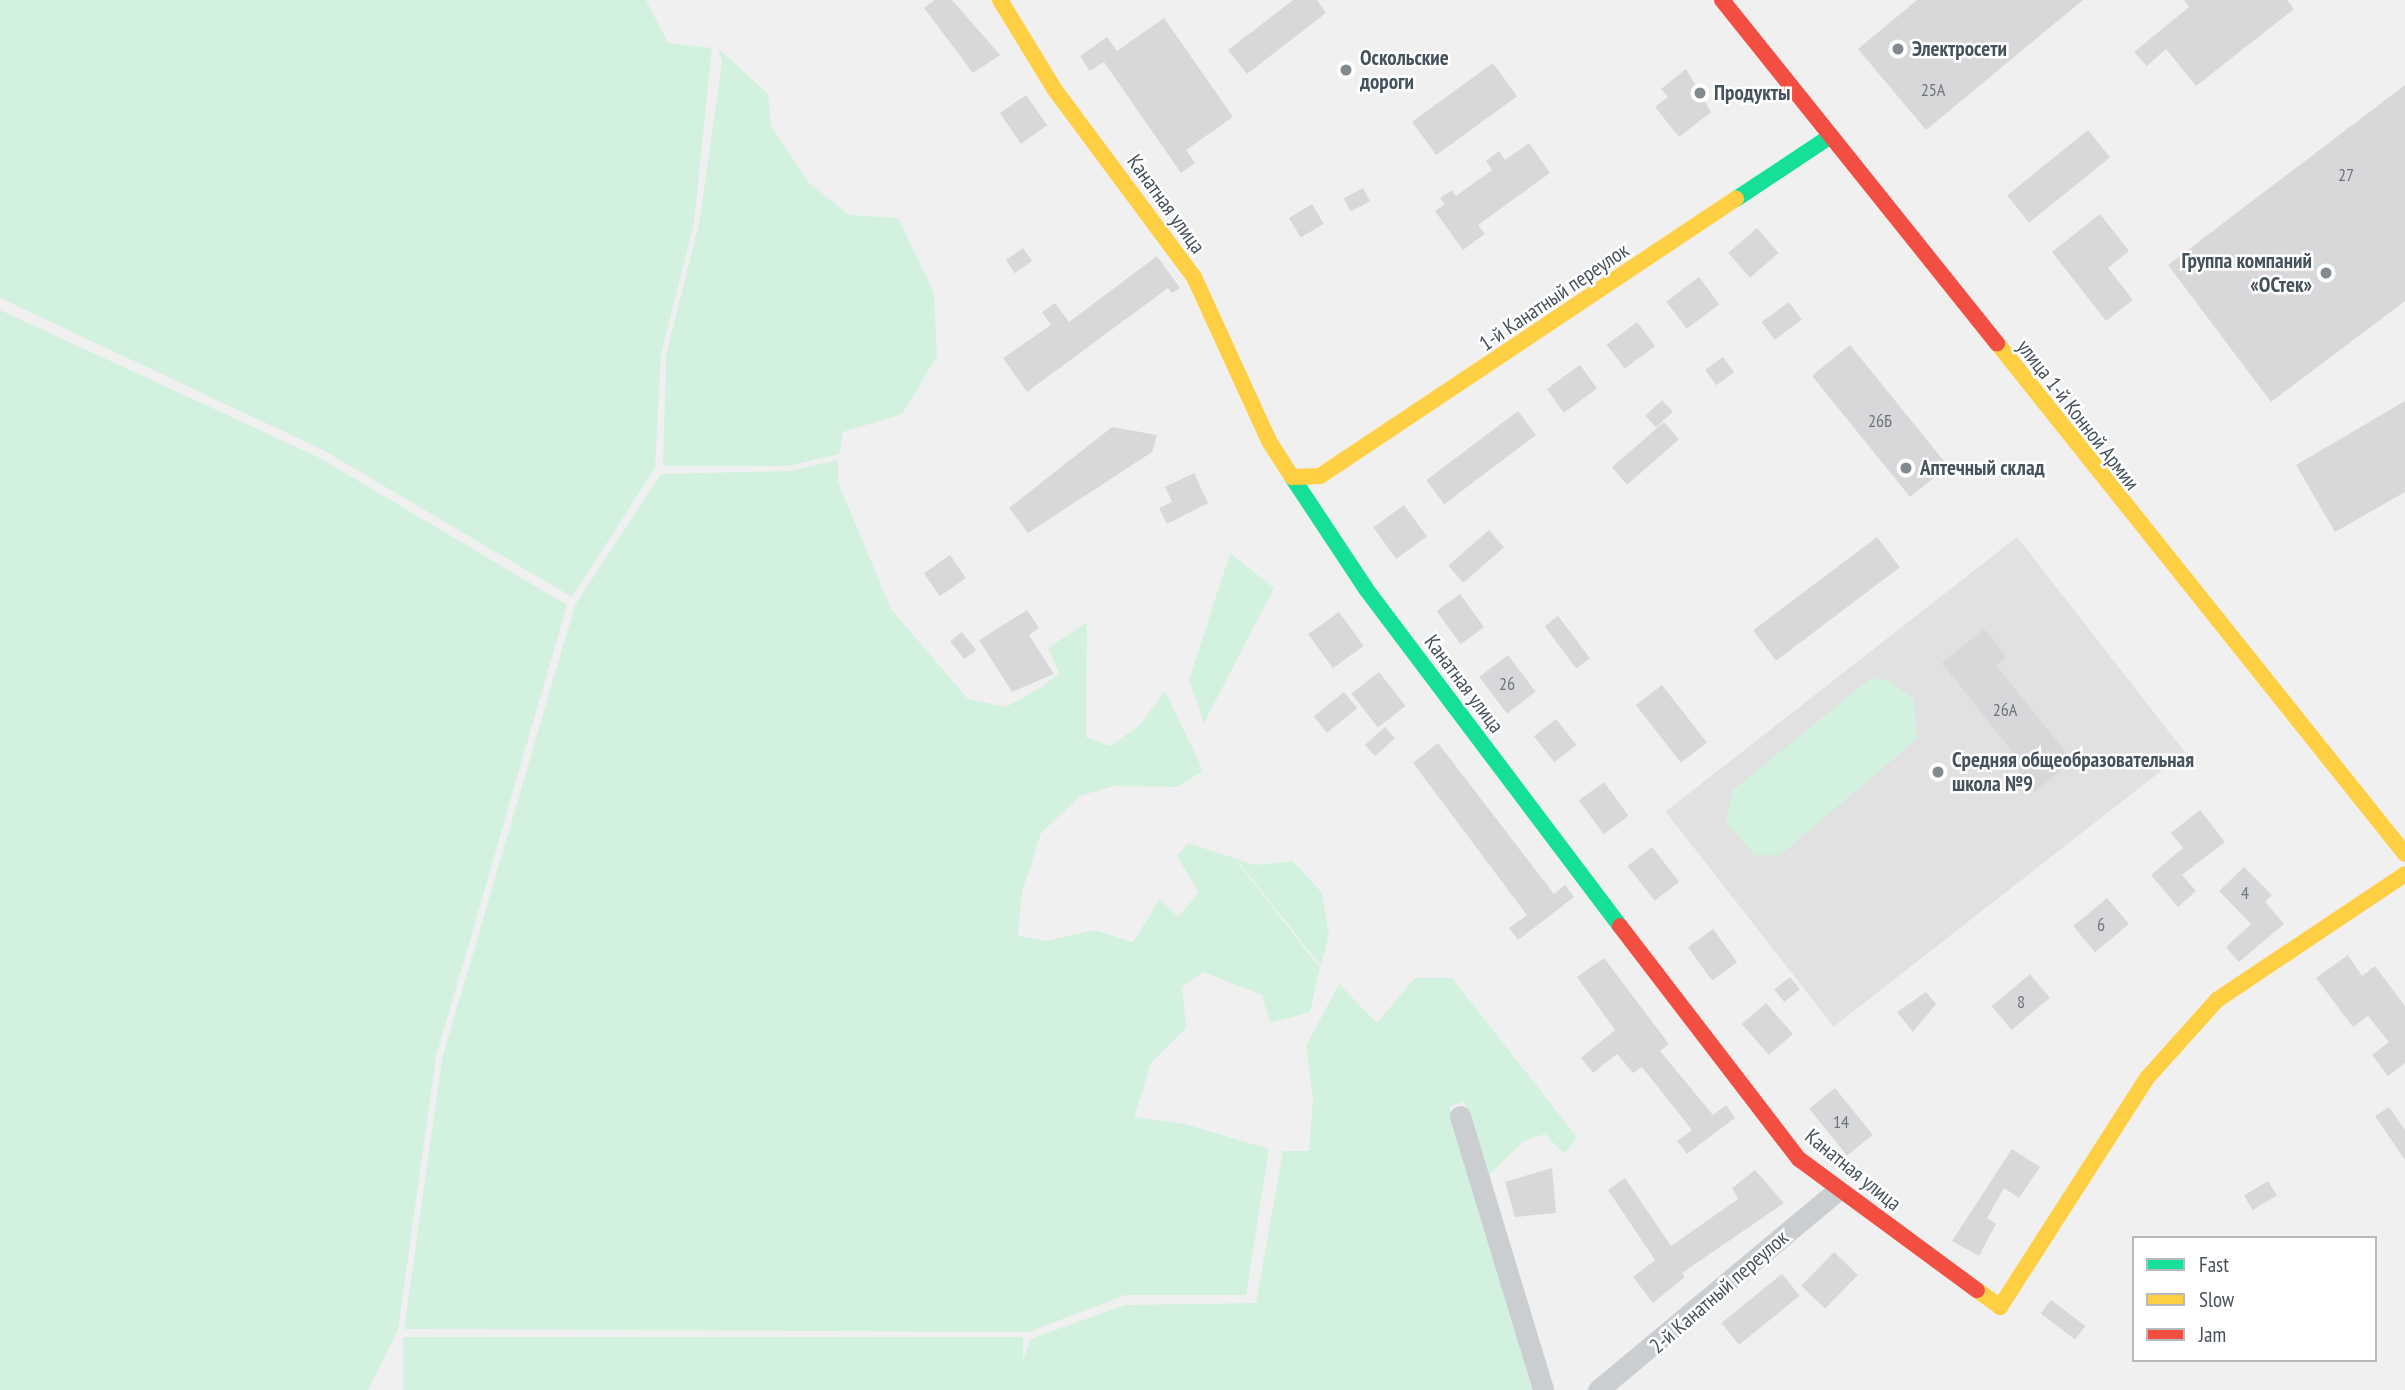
<!DOCTYPE html>
<meta charset="utf-8">
<style>
body{margin:0}
#map{position:relative;width:2405px;height:1390px;overflow:hidden;background:#f1f0f0;font-family:"PT Sans Narrow",sans-serif}
div>[style]{position:absolute}
.education>*{inset:0;background:#e2e1e2;transform-origin:0 0}
.green>*{inset:0;background:#d3f1df;transform-origin:0 0}
.building>*{inset:0;background:#d8d8da;transform-origin:0 0}
.street>*{height:21px;margin:-10.5px;padding:0 10.5px;transform-origin:10.5px;border-radius:10.5px;background:#cbced1}
.fast>*{height:16px;margin:-8px;padding:0 8px;transform-origin:8px;border-radius:8px;background:#16e098}
.slow>*{height:16px;margin:-8px;padding:0 8px;transform-origin:8px;border-radius:8px;background:#ffcf43}
.jam>*{height:16px;margin:-8px;padding:0 8px;transform-origin:8px;border-radius:8px;background:#f24e42}
.dots>*{width:19px;height:19px;translate:-50% -50%;box-sizing:border-box;border:4px solid #fff;border-radius:50%}
span{translate:-50% -50%;white-space:nowrap;text-align:center;line-height:1.15;-webkit-text-stroke:5px #fff;paint-order:stroke}
.number-label{font-size:18px;color:#6c757e}
.number-label span{-webkit-text-stroke-width:0}
.poi-label{font-size:21px;color:#46525e;font-weight:700}
.left{translate:0 -50%;text-align:left}
.right{translate:-100% -50%;text-align:right}
.street-label{font-size:21px;color:#46525e}
.legend{position:absolute;left:2132px;top:1236px;width:245px;height:126px;box-sizing:border-box;background:#fff;border:2px solid #b5babf;margin:0;padding:9px 12px;list-style:none;font-size:21px;color:#46525e}
.legend li{display:flex;align-items:center;gap:14px;height:35px}
.legend b{width:35px;border:2px solid #b5babf}
</style>
<div id="map">
<div class="education">
<i style="left:2017px;top:537px;width:273px;height:446px;rotate:52deg"></i>
</div>
<div class="green">
<i style="clip-path:polygon(0 0,646px 0,668px 43px,712px 48px,694px 223px,661px 354px,655px 468px,572px 597px,323px 450px,0 298px)"></i>
<i style="clip-path:polygon(718px 48px,768px 94px,771px 126px,809px 183px,849px 215px,898px 218px,934px 292px,937px 356px,902px 414px,843px 432px,839px 454px,788px 466px,663px 466px,666px 356px,699px 224px,722px 62px)"></i>
<i style="clip-path:polygon(0 310px,318px 457px,567px 605px,436px 1057px,398px 1330px,368px 1390px,0 1390px)"></i>
<i style="clip-path:polygon(838px 460px,838px 482px,891px 609px,968px 699px,1006px 707px,1042px 687px,1059px 673px,1048px 648px,1087px 622px,1086px 737px,1110px 746px,1140px 725px,1165px 691px,1200px 764px,1202px 772px,1176px 787px,1114px 786px,1080px 796px,1041px 833px,1022px 892px,1018px 936px,1046px 941px,1094px 930px,1133px 942px,1160px 899px,1178px 917px,1199px 893px,1177px 856px,1188px 843px,1234px 858px,1320px 968px,1310px 1012px,1270px 1023px,1262px 995px,1203px 972px,1182px 987px,1186px 1028px,1151px 1063px,1134px 1117px,1185px 1124px,1269px 1149px,1246px 1295px,1126px 1295px,1028px 1332px,404px 1329px,442px 1059px,575px 605px,661px 474px,790px 471px)"></i>
<i style="clip-path:polygon(1230px 553px,1274px 588px,1204px 723px,1189px 680px)"></i>
<i style="clip-path:polygon(1871px 678px,1890px 681px,1914px 700px,1917px 739px,1780px 855px,1755px 855px,1726px 823px,1733px 790px)"></i>
<i style="clip-path:polygon(1236px 859px,1255px 865px,1293px 861px,1322px 893px,1329px 935px,1321px 966px)"></i>
<i style="clip-path:polygon(1415px 978px,1452px 978px,1577px 1137px,1564px 1154px,1545px 1134px,1524px 1141px,1489px 1175px,1464px 1101px,1449px 1107px,1532px 1390px,1014px 1390px,1030px 1339px,1125px 1305px,1256px 1303px,1283px 1151px,1309px 1151px,1313px 1098px,1306px 1046px,1339px 984px,1377px 1023px)"></i>
<i style="left:403px;top:1337px;width:620px;height:59px"></i>
</div>
<div class="building">
<i style="clip-path:polygon(935px 0,952px 0,1000px 55px,973px 73px,924px 8px)"></i>
<i style="clip-path:polygon(1293px 0,1317px 0,1326px 13px,1247px 74px,1228px 50px)"></i>
<i style="clip-path:polygon(1917px 0,2083px 0,1926px 130px,1858px 49px)"></i>
<i style="clip-path:polygon(2184px 0,2287px 0,2294px 9px,2196px 86px,2166px 49px,2147px 66px,2134px 52px,2189px 7px)"></i>
<i style="clip-path:polygon(1164px 18px,1233px 117px,1186px 150px,1195px 163px,1181px 173px,1104px 62px,1090px 71px,1080px 56px,1107px 37px,1117px 51px)"></i>
<i style="left:1493px;top:63px;width:41px;height:100px;rotate:54deg"></i>
<i style="clip-path:polygon(1686px 69px,1711px 112px,1679px 137px,1655px 107px,1668px 97px,1661px 89px)"></i>
<i style="clip-path:polygon(2405px 85px,2405px 301px,2271px 402px,2168px 265px)"></i>
<i style="left:1026px;top:95px;width:37px;height:32px;rotate:55deg"></i>
<i style="left:2088px;top:130px;width:35px;height:104px;rotate:51deg"></i>
<i style="clip-path:polygon(1529px 143px,1550px 173px,1478px 225px,1485px 234px,1463px 250px,1435px 211px,1445px 204px,1440px 198px,1452px 190px,1456px 196px,1492px 170px,1486px 161px,1499px 151px,1505px 160px)"></i>
<i style="left:1363px;top:188px;width:15px;height:22px;rotate:62deg"></i>
<i style="left:1312px;top:204px;width:23px;height:27px;rotate:59deg"></i>
<i style="clip-path:polygon(2100px 214px,2129px 251px,2108px 268px,2133px 300px,2106px 321px,2052px 252px)"></i>
<i style="left:1757px;top:228px;width:33px;height:38px;rotate:49deg"></i>
<i style="left:1023px;top:248px;width:16px;height:21px;rotate:55deg"></i>
<i style="clip-path:polygon(1157px 256px,1180px 288px,1172px 293px,1168px 288px,1027px 392px,1003px 358px,1051px 325px,1042px 312px,1055px 303px,1069px 322px)"></i>
<i style="left:1699px;top:277px;width:34px;height:41px;rotate:53deg"></i>
<i style="left:1789px;top:302px;width:22px;height:34px;rotate:54deg"></i>
<i style="left:1637px;top:322px;width:30px;height:38px;rotate:53deg"></i>
<i style="left:1850px;top:345px;width:156px;height:49px;rotate:51deg"></i>
<i style="left:1723px;top:357px;width:19px;height:22px;rotate:54deg"></i>
<i style="left:1580px;top:365px;width:29px;height:41px;rotate:54deg"></i>
<i style="left:1662px;top:400px;width:16px;height:23px;rotate:47deg"></i>
<i style="clip-path:polygon(2405px 401px,2405px 492px,2335px 532px,2296px 465px)"></i>
<i style="left:1518px;top:411px;width:30px;height:115px;rotate:53deg"></i>
<i style="left:1664px;top:422px;width:23px;height:69px;rotate:49deg"></i>
<i style="clip-path:polygon(1112px 427px,1157px 435px,1152px 452px,1028px 533px,1009px 508px)"></i>
<i style="clip-path:polygon(1194px 473px,1208px 503px,1167px 524px,1159px 508px,1172px 502px,1165px 487px)"></i>
<i style="left:1404px;top:505px;width:39px;height:38px;rotate:54deg"></i>
<i style="left:1489px;top:530px;width:23px;height:54px;rotate:49deg"></i>
<i style="left:1877px;top:537px;width:38px;height:155px;rotate:53deg"></i>
<i style="left:950px;top:555px;width:28px;height:32px;rotate:55deg"></i>
<i style="left:1460px;top:594px;width:41px;height:29px;rotate:54deg"></i>
<i style="clip-path:polygon(1027px 610px,1039px 628px,1029px 635px,1054px 674px,1012px 692px,979px 640px)"></i>
<i style="left:1339px;top:612px;width:42px;height:38px;rotate:54deg"></i>
<i style="left:1558px;top:616px;width:53px;height:17px;rotate:53deg"></i>
<i style="clip-path:polygon(1984px 629px,2006px 657px,1996px 665px,2073px 761px,2034px 792px,2008px 759px,2014px 754px,1942px 663px)"></i>
<i style="left:962px;top:632px;width:23px;height:15px;rotate:52deg"></i>
<i style="left:1508px;top:655px;width:46px;height:36px;rotate:53deg"></i>
<i style="left:1379px;top:672px;width:43px;height:35px;rotate:52deg"></i>
<i style="left:1662px;top:685px;width:73px;height:33px;rotate:52deg"></i>
<i style="left:1344px;top:692px;width:21px;height:39px;rotate:51deg"></i>
<i style="left:1556px;top:719px;width:33px;height:28px;rotate:52deg"></i>
<i style="left:1385px;top:727px;width:15px;height:27px;rotate:48deg"></i>
<i style="clip-path:polygon(1438px 743px,1554px 894px,1565px 885px,1574px 897px,1518px 940px,1509px 928px,1527px 915px,1413px 763px)"></i>
<i style="left:1604px;top:782px;width:42px;height:31px;rotate:54deg"></i>
<i style="clip-path:polygon(2200px 810px,2225px 842px,2182px 875px,2196px 891px,2178px 907px,2151px 875px,2183px 848px,2171px 833px)"></i>
<i style="left:1652px;top:847px;width:44px;height:31px;rotate:52deg"></i>
<i style="clip-path:polygon(2244px 867px,2272px 895px,2265px 902px,2284px 924px,2239px 962px,2226px 947px,2251px 924px,2219px 891px)"></i>
<i style="left:2107px;top:898px;width:34px;height:44px;rotate:50deg"></i>
<i style="left:1713px;top:929px;width:41px;height:31px;rotate:54deg"></i>
<i style="clip-path:polygon(2348px 955px,2362px 976px,2375px 966px,2405px 1006px,2405px 1063px,2388px 1076px,2372px 1055px,2389px 1042px,2368px 1016px,2353px 1027px,2316px 978px)"></i>
<i style="clip-path:polygon(1604px 958px,1669px 1044px,1660px 1051px,1713px 1115px,1726px 1105px,1735px 1118px,1687px 1154px,1677px 1141px,1692px 1130px,1642px 1067px,1633px 1073px,1617px 1054px,1593px 1073px,1581px 1058px,1615px 1030px,1577px 977px)"></i>
<i style="left:2030px;top:974px;width:31px;height:50px;rotate:50deg"></i>
<i style="left:1790px;top:977px;width:16px;height:20px;rotate:52deg"></i>
<i style="clip-path:polygon(1926px 992px,1936px 1004px,1913px 1032px,1897px 1012px)"></i>
<i style="left:1766px;top:1003px;width:41px;height:32px;rotate:49deg"></i>
<i style="left:1835px;top:1088px;width:60px;height:33px;rotate:51deg"></i>
<i style="clip-path:polygon(2389px 1107px,2405px 1130px,2405px 1160px,2375px 1116px)"></i>
<i style="clip-path:polygon(2012px 1149px,2040px 1167px,2019px 1198px,2004px 1188px,1987px 1218px,1996px 1224px,1979px 1256px,1952px 1241px)"></i>
<i style="clip-path:polygon(1552px 1168px,1556px 1213px,1515px 1217px,1505px 1182px)"></i>
<i style="clip-path:polygon(1755px 1170px,1784px 1203px,1682px 1273px,1685px 1277px,1653px 1303px,1633px 1277px,1655px 1260px,1608px 1190px,1625px 1178px,1671px 1246px,1738px 1199px,1732px 1188px)"></i>
<i style="left:2268px;top:1181px;width:17px;height:28px;rotate:59deg"></i>
<i style="left:1834px;top:1252px;width:33px;height:47px;rotate:44deg"></i>
<i style="left:1782px;top:1274px;width:28px;height:78px;rotate:51deg"></i>
<i style="left:2051px;top:1300px;width:43px;height:17px;rotate:37deg"></i>
</div>
<div class="street">
<i style="left:1460px;top:1116px;width:286px;rotate:73.1deg"></i>
<i style="left:1598px;top:1390px;width:312px;rotate:-39.8deg"></i>
</div>
<div class="fast">
<i style="left:1736px;top:199px;width:114px;rotate:-33.6deg"></i>
<i style="left:1292px;top:477px;width:134px;rotate:56.5deg"></i>
<i style="left:1366px;top:589px;width:422px;rotate:53deg"></i>
</div>
<div class="slow">
<i style="left:1000px;top:0;width:105px;rotate:58.6deg"></i>
<i style="left:1055px;top:90px;width:233px;rotate:53.4deg"></i>
<i style="left:1194px;top:277px;width:180px;rotate:65.4deg"></i>
<i style="left:1269px;top:441px;width:43px;rotate:57.4deg"></i>
<i style="left:1997px;top:343px;width:654px;rotate:51.39deg"></i>
<i style="left:1294px;top:477px;width:26px;rotate:-2deg"></i>
<i style="left:1320px;top:476px;width:500px;rotate:-33.7deg"></i>
<i style="left:1977px;top:1290px;width:29px;rotate:36deg"></i>
<i style="left:2000px;top:1307px;width:272px;rotate:-57.3deg"></i>
<i style="left:2147px;top:1078px;width:105px;rotate:-48.1deg"></i>
<i style="left:2217px;top:1000px;width:226px;rotate:-33.8deg"></i>
</div>
<div class="jam">
<i style="left:1722px;top:0;width:440px;rotate:51.3deg"></i>
<i style="left:1620px;top:926px;width:294px;rotate:52.5deg"></i>
<i style="left:1799px;top:1159px;width:221px;rotate:36.4deg"></i>
</div>
<div class="dots">
<i style="left:1898px;top:49px;background:#828991"></i>
<i style="left:1346px;top:70px;background:#828991"></i>
<i style="left:1700px;top:93px;background:#828991"></i>
<i style="left:2326px;top:273px;background:#828991"></i>
<i style="left:1906px;top:468px;background:#828991"></i>
<i style="left:1938px;top:772px;background:#828991"></i>
</div>
<div class="number-label">
<span style="left:1933px;top:90px">25А</span>
<span style="left:2346px;top:175px">27</span>
<span style="left:1880px;top:421px">26Б</span>
<span style="left:1507px;top:684px">26</span>
<span style="left:2005px;top:710px">26А</span>
<span style="left:2245px;top:893px">4</span>
<span style="left:2101px;top:925px">6</span>
<span style="left:2021px;top:1002px">8</span>
<span style="left:1841px;top:1122px">14</span>
</div>
<div class="poi-label">
<span class="left" style="left:1912px;top:49px">Электросети</span>
<span class="left" style="left:1360px;top:70px">Оскольские<br>дороги</span>
<span class="left" style="left:1714px;top:93px">Продукты</span>
<span class="right" style="left:2312px;top:273px">Группа компаний<br>«ОСтек»</span>
<span class="left" style="left:1920px;top:468px">Аптечный склад</span>
<span class="left" style="left:1952px;top:772px">Средняя общеобразовательная<br>школа №9</span>
</div>
<div class="street-label">
<span style="left:1166px;top:204px;rotate:54deg">Канатная улица</span>
<span style="left:1554px;top:297px;rotate:-34deg">1-й Канатный переулок</span>
<span style="left:2078px;top:415px;rotate:52deg">улица 1-й Конной Армии</span>
<span style="left:1464px;top:684px;rotate:53deg">Канатная улица</span>
<span style="left:1853px;top:1170px;rotate:39deg">Канатная улица</span>
<span style="left:1719px;top:1292px;rotate:-41deg">2-й Канатный переулок</span>
</div>
<ul class="legend">
<li><b style="height:9px;background:#16e098"></b>Fast</li>
<li><b style="height:9px;background:#ffcf43"></b>Slow</li>
<li><b style="height:9px;background:#f24e42"></b>Jam</li>
</ul>
</div>
